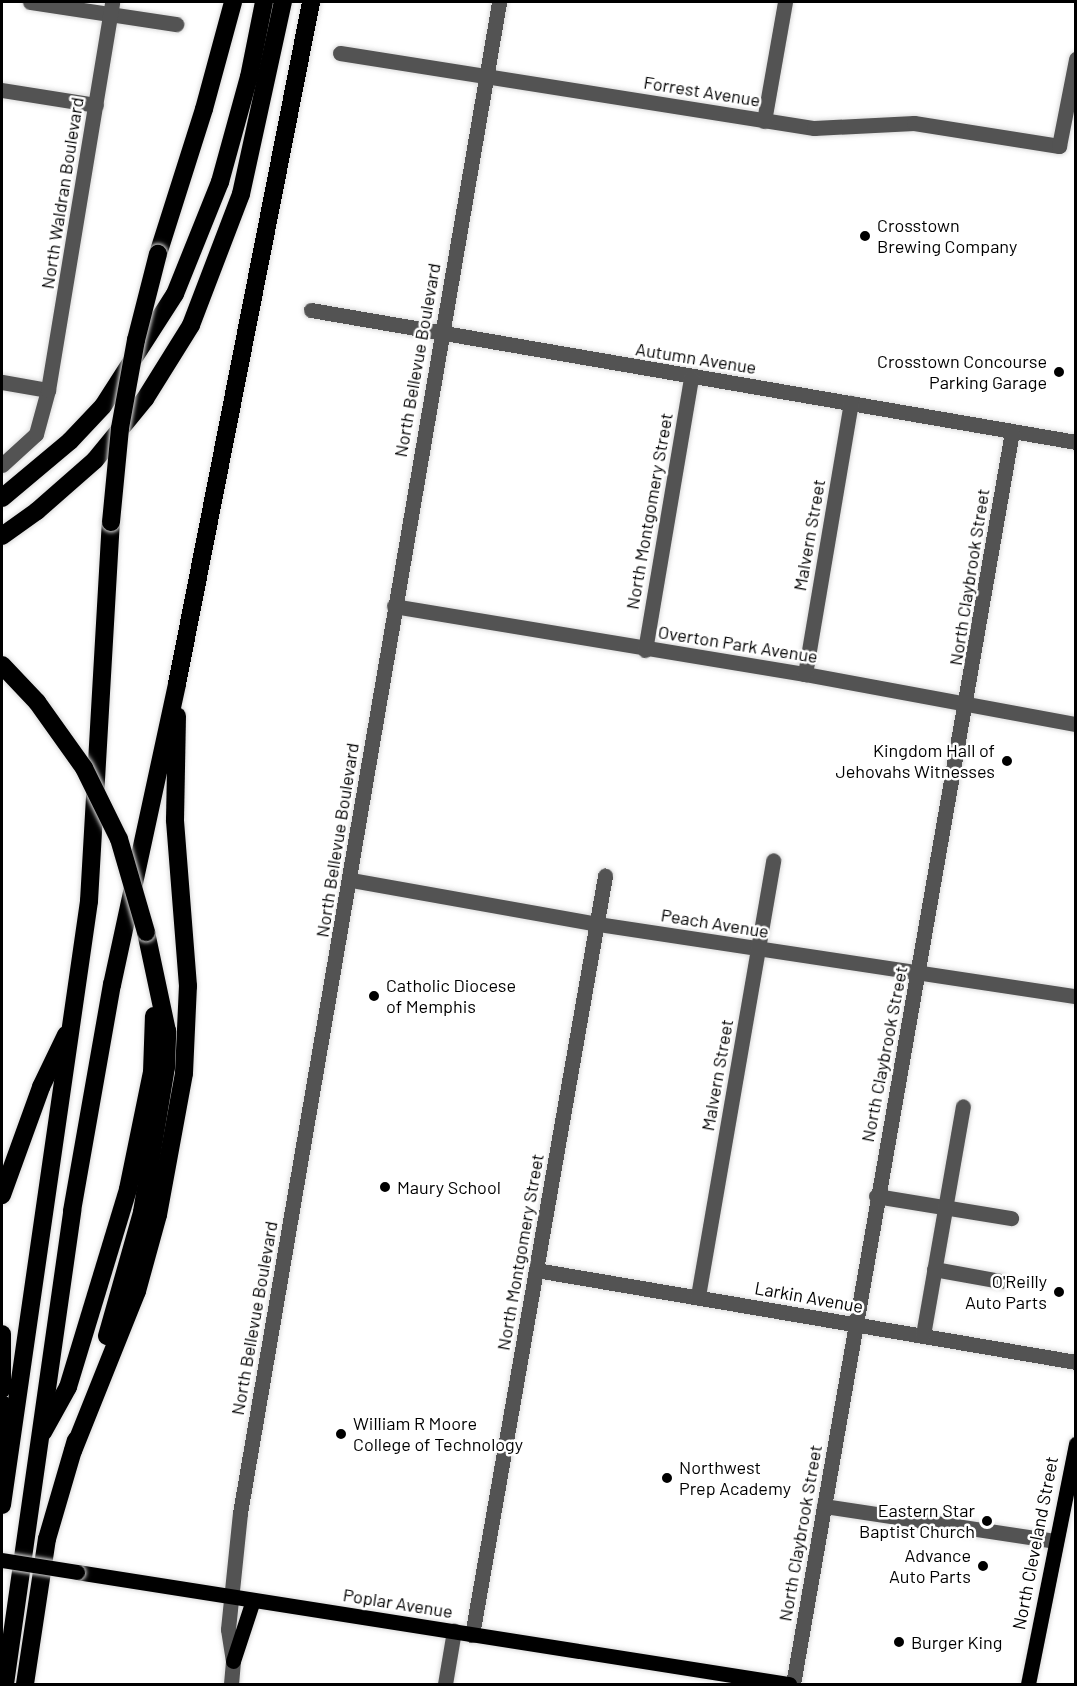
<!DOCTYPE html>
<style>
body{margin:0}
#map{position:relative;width:1077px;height:1686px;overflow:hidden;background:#fff;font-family:Barlow,sans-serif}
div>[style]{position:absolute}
.roads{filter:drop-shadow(0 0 2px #dbdbdb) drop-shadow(0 0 2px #dbdbdb)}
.minor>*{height:15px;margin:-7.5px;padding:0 7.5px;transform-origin:7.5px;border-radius:7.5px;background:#535353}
.major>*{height:15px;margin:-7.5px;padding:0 7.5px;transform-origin:7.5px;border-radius:7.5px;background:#000}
.highway>*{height:18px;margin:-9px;padding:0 9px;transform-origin:9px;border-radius:9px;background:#000}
.bridges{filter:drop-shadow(0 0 2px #dbdbdb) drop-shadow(0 0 2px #dbdbdb)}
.major-bridge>*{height:15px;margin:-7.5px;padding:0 7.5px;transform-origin:7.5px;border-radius:7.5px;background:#000}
.highway-bridge>*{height:18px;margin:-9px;padding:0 9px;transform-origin:9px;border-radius:9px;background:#000}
.dots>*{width:16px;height:16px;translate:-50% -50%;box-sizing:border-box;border:3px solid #fff;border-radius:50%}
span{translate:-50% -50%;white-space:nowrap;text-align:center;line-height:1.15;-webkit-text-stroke:5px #fff;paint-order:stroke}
.street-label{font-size:18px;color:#000}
.poi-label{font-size:18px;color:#000}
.left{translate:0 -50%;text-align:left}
.right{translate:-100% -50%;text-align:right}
.frame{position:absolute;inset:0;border:3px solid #000;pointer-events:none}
</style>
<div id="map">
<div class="roads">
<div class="minor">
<i style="left:30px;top:2px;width:148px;rotate:8.6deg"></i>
<i style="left:340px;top:53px;width:480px;rotate:9deg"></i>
<i style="left:814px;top:128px;width:100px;rotate:-2.9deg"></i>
<i style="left:914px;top:123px;width:147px;rotate:9deg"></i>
<i style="left:1059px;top:146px;width:89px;rotate:-78.9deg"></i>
<i style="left:2px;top:90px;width:95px;rotate:9.1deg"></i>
<i style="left:764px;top:121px;width:121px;rotate:-80deg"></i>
<i style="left:311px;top:310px;width:776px;rotate:9.79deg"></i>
<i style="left:2px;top:382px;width:47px;rotate:9.9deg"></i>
<i style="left:2px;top:465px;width:46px;rotate:-42.4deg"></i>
<i style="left:36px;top:434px;width:46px;rotate:-74.7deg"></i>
<i style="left:48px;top:390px;width:393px;rotate:-80.6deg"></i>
<i style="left:394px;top:606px;width:417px;rotate:9.4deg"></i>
<i style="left:805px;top:674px;width:276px;rotate:10.5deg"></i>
<i style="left:645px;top:650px;width:276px;rotate:-80.4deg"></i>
<i style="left:805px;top:674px;width:275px;rotate:-80.4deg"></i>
<i style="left:351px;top:880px;width:251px;rotate:10.1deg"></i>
<i style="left:598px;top:924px;width:483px;rotate:8.6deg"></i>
<i style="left:876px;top:1196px;width:137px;rotate:9.3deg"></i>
<i style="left:934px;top:1269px;width:68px;rotate:10.2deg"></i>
<i style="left:536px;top:1270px;width:548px;rotate:9.67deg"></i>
<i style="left:698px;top:1296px;width:442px;rotate:-80.2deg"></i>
<i style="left:923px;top:1335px;width:232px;rotate:-80.1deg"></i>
<i style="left:824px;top:1506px;width:234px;rotate:8.6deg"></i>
<i style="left:472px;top:1635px;width:771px;rotate:-80.06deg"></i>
<i style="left:231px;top:1684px;width:23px;rotate:-85deg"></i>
<i style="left:233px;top:1661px;width:32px;rotate:-99deg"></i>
<i style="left:228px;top:1629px;width:117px;rotate:-84.1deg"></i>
<i style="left:240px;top:1513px;width:1533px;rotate:-80.27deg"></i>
<i style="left:445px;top:1684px;width:54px;rotate:-80.4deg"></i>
<i style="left:793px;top:1684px;width:1271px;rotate:-80.08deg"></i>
</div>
<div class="major">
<i style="left:77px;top:1572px;width:721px;rotate:8.94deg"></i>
<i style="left:233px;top:1661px;width:64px;rotate:-71.8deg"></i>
<i style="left:1028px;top:1684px;width:245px;rotate:-78.7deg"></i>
</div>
<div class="highway">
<i style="left:158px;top:254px;width:152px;rotate:-72.4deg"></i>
<i style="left:204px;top:109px;width:111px;rotate:-74.8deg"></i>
<i style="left:2px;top:498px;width:89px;rotate:-40deg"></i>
<i style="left:70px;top:441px;width:48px;rotate:-46.7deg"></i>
<i style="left:103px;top:406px;width:133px;rotate:-57.3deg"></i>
<i style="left:175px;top:294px;width:121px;rotate:-68.1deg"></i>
<i style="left:220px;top:182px;width:109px;rotate:-74.6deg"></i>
<i style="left:249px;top:77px;width:76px;rotate:-78.7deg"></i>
<i style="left:2px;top:536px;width:43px;rotate:-35.5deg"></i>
<i style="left:37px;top:511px;width:77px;rotate:-41.3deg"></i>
<i style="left:95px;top:460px;width:79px;rotate:-50.7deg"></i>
<i style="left:145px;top:399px;width:87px;rotate:-58.1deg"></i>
<i style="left:191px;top:325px;width:140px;rotate:-69.1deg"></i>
<i style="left:241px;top:194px;width:197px;rotate:-77.7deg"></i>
<i style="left:2px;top:1195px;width:115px;rotate:-70.1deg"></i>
<i style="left:41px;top:1087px;width:58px;rotate:-64.3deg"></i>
<i style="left:2px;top:1334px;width:55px;rotate:90deg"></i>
<i style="left:107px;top:1336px;width:129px;rotate:-74.2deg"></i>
<i style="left:142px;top:1212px;width:147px;rotate:-80.6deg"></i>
<i style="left:166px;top:1067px;width:36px;rotate:-88deg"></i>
<i style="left:167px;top:1031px;width:101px;rotate:-102deg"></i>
<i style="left:2px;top:1404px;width:37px;rotate:87deg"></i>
<i style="left:43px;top:1432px;width:51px;rotate:-60.9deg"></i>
<i style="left:68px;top:1387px;width:207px;rotate:-73.1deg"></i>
<i style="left:128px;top:1189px;width:119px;rotate:-78.4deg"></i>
<i style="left:152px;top:1072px;width:56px;rotate:-88deg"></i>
<i style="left:73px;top:1451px;width:172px;rotate:-68.2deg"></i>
<i style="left:137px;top:1291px;width:79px;rotate:-74.6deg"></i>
<i style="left:158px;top:1215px;width:144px;rotate:-79.6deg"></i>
<i style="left:184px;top:1073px;width:87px;rotate:-87.4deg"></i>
<i style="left:188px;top:986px;width:167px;rotate:-94.5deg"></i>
<i style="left:175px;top:820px;width:104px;rotate:-88.9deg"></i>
<i style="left:2px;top:1505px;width:610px;rotate:-81.8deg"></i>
<i style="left:89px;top:901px;width:380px;rotate:-86.7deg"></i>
<i style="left:5px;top:1684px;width:478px;rotate:-81.9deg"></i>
<i style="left:72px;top:1211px;width:230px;rotate:-80deg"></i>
<i style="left:112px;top:985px;width:308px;rotate:-77.8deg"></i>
<i style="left:177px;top:684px;width:695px;rotate:-78.88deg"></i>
<i style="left:25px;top:1684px;width:147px;rotate:-81.4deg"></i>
<i style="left:47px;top:1539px;width:103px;rotate:-73.7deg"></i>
</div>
</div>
<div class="bridges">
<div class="major-bridge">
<i style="left:2px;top:1560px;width:76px;rotate:9.1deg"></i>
</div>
<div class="highway-bridge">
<i style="left:111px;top:522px;width:94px;rotate:-84.5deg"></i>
<i style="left:120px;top:428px;width:89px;rotate:-79.7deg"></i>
<i style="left:136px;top:340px;width:89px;rotate:-75.7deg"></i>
<i style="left:2px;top:665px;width:51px;rotate:46.6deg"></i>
<i style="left:37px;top:702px;width:81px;rotate:54.5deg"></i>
<i style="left:84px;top:768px;width:79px;rotate:63.8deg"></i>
<i style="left:119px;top:839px;width:97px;rotate:73.8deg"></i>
</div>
</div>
<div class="dots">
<i style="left:865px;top:236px;background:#000"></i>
<i style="left:1059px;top:372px;background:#000"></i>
<i style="left:1007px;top:761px;background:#000"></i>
<i style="left:374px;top:996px;background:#000"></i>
<i style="left:385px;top:1187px;background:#000"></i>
<i style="left:1059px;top:1292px;background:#000"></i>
<i style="left:341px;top:1434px;background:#000"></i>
<i style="left:667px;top:1478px;background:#000"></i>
<i style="left:987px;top:1521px;background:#000"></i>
<i style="left:983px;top:1566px;background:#000"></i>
<i style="left:899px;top:1642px;background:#000"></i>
</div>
<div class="street-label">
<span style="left:702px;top:91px;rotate:9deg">Forrest Avenue</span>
<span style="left:62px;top:193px;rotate:-81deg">North Waldran Boulevard</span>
<span style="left:696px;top:358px;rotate:9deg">Autumn Avenue</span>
<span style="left:417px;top:360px;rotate:-80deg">North Bellevue Boulevard</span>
<span style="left:649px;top:511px;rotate:-80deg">North Montgomery Street</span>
<span style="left:809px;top:535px;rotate:-80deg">Malvern Street</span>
<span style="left:969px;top:577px;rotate:-81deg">North Claybrook Street</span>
<span style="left:738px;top:644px;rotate:9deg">Overton Park Avenue</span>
<span style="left:337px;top:840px;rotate:-81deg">North Bellevue Boulevard</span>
<span style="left:715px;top:923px;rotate:9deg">Peach Avenue</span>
<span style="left:884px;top:1054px;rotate:-79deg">North Claybrook Street</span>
<span style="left:717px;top:1075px;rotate:-80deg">Malvern Street</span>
<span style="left:520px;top:1252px;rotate:-80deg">North Montgomery Street</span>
<span style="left:809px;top:1297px;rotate:10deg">Larkin Avenue</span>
<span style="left:254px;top:1318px;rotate:-80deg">North Bellevue Boulevard</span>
<span style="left:800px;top:1533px;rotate:-80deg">North Claybrook Street</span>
<span style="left:1035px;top:1543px;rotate:-79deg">North Cleveland Street</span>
<span style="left:398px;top:1603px;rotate:9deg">Poplar Avenue</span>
</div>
<div class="poi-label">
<span class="left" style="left:877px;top:236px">Crosstown<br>Brewing Company</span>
<span class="right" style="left:1047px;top:372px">Crosstown Concourse<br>Parking Garage</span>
<span class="right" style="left:995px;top:761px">Kingdom Hall of<br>Jehovahs Witnesses</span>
<span class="left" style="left:386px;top:996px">Catholic Diocese<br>of Memphis</span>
<span class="left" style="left:397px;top:1187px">Maury School</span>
<span class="right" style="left:1047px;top:1292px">O'Reilly<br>Auto Parts</span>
<span class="left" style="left:353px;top:1434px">William R Moore<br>College of Technology</span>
<span class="left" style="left:679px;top:1478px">Northwest<br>Prep Academy</span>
<span class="right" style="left:975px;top:1521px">Eastern Star<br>Baptist Church</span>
<span class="right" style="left:971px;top:1566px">Advance<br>Auto Parts</span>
<span class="left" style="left:911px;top:1642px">Burger King</span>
</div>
<div class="frame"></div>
</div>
